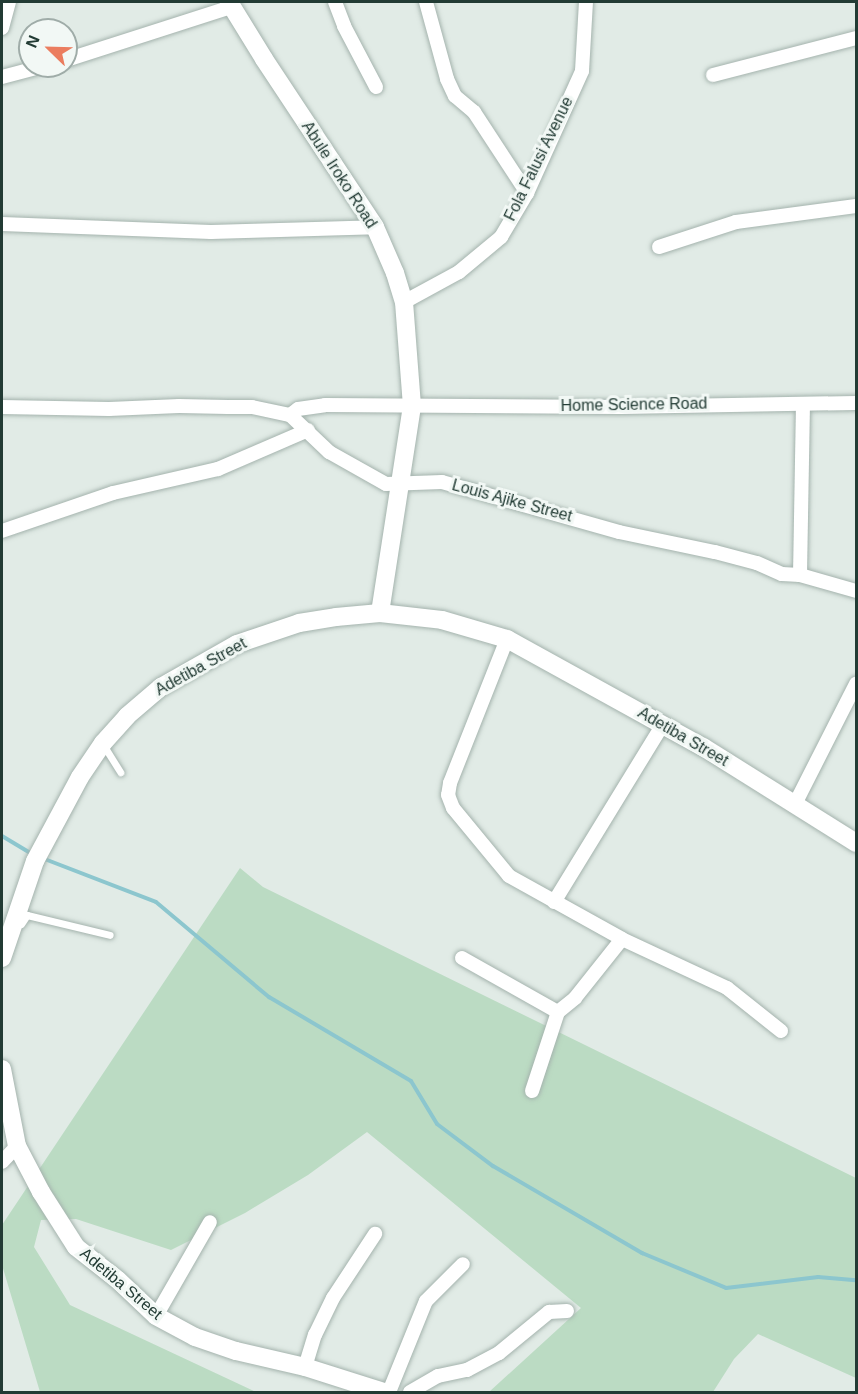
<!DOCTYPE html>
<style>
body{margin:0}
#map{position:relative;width:858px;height:1394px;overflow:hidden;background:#e1ebe6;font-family:Arial,sans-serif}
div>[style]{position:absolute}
.green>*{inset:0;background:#bbdbc3}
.stream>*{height:4px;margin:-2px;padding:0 2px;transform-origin:2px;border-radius:2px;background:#8cc6ce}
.roads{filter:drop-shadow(0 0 2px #a4b3ad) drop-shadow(0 0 2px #a4b3ad)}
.lane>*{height:7px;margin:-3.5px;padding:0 3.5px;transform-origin:3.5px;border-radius:3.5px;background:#fff}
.street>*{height:14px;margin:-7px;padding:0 7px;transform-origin:7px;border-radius:7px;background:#fff}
.secondary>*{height:18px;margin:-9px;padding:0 9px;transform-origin:9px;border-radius:9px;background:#fff}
span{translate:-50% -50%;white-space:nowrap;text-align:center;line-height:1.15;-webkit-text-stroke:6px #f2f8f5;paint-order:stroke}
.street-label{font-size:16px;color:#223b34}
.frame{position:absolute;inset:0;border:3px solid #223b34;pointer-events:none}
.north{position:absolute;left:18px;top:18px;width:60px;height:60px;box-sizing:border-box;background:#f2f8f5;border:2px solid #9faca8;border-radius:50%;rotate:293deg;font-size:16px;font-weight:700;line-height:24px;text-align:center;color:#223b34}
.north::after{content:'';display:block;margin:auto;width:21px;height:27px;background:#eb7d5f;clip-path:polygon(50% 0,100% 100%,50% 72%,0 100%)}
</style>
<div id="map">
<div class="green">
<i style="clip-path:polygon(240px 868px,263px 887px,856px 1178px,856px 1378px,758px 1334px,734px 1359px,713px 1392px,489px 1392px,581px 1308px,367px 1132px,308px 1175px,245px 1213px,171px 1250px,76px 1219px,41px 1220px,34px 1247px,70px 1305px,256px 1392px,40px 1392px,2px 1265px,2px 1225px)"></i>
</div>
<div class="stream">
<i style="left:2px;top:836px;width:35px;rotate:31deg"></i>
<i style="left:42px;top:858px;width:122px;rotate:21.1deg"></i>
<i style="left:156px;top:902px;width:148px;rotate:40.1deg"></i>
<i style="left:269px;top:997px;width:165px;rotate:30.6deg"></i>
<i style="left:411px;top:1081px;width:50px;rotate:58.8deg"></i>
<i style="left:437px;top:1124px;width:70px;rotate:36.9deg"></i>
<i style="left:493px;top:1166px;width:173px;rotate:30.3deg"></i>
<i style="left:642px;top:1253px;width:91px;rotate:22.6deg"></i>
<i style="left:726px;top:1288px;width:93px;rotate:-6.8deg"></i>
<i style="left:818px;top:1277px;width:38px;rotate:5deg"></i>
</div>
<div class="roads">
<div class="lane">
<i style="left:104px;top:746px;width:31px;rotate:58deg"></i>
<i style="left:21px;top:924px;width:11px;rotate:-56deg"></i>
<i style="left:27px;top:915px;width:85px;rotate:13.5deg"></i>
</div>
<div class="street">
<i style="left:335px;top:2px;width:26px;rotate:69deg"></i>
<i style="left:344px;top:26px;width:69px;rotate:62.3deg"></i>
<i style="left:426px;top:2px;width:80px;rotate:74.7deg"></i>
<i style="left:447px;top:79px;width:19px;rotate:65deg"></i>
<i style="left:455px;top:96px;width:25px;rotate:40deg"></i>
<i style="left:474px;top:112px;width:97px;rotate:56.8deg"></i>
<i style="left:2px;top:28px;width:27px;rotate:-75deg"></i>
<i style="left:66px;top:60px;width:173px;rotate:-17.8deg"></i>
<i style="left:713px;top:75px;width:148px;rotate:-14.5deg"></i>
<i style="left:2px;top:77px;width:43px;rotate:-14.7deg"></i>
<i style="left:2px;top:224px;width:209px;rotate:2.2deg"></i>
<i style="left:211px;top:232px;width:164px;rotate:-1.7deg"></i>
<i style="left:659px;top:247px;width:81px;rotate:-18deg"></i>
<i style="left:736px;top:222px;width:121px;rotate:-7.6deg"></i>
<i style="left:404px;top:302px;width:63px;rotate:-28.6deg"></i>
<i style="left:459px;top:272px;width:55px;rotate:-39.8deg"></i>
<i style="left:501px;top:237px;width:51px;rotate:-59.4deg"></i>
<i style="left:527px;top:193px;width:134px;rotate:-65.7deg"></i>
<i style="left:582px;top:71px;width:69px;rotate:-86.7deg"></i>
<i style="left:2px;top:407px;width:107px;rotate:1.1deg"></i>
<i style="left:109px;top:409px;width:70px;rotate:-2.5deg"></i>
<i style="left:179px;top:406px;width:49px;rotate:1.2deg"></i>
<i style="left:228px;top:407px;width:24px"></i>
<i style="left:252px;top:407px;width:39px;rotate:12deg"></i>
<i style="left:290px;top:415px;width:54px;rotate:43.5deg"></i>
<i style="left:329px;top:452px;width:65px;rotate:29.3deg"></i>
<i style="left:386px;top:484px;width:56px;rotate:-2deg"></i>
<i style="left:442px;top:482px;width:184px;rotate:15.8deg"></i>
<i style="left:619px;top:532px;width:98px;rotate:11.8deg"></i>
<i style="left:715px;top:552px;width:43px;rotate:14.7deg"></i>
<i style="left:757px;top:563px;width:27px;rotate:24deg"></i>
<i style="left:782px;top:574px;width:18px;rotate:3deg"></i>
<i style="left:800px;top:575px;width:58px;rotate:15.9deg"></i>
<i style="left:290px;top:415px;width:10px;rotate:-37deg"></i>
<i style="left:298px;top:409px;width:27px;rotate:-8deg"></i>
<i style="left:325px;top:405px;width:295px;rotate:0.4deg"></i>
<i style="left:620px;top:407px;width:236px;rotate:-1deg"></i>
<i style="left:2px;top:531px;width:117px;rotate:-18.9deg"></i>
<i style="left:113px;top:493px;width:108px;rotate:-12.9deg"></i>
<i style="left:218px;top:469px;width:98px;rotate:-23.4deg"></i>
<i style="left:800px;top:575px;width:171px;rotate:-89deg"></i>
<i style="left:507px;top:639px;width:155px;rotate:111.6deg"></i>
<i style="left:450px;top:783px;width:12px;rotate:99deg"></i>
<i style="left:448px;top:795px;width:14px;rotate:69deg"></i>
<i style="left:453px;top:808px;width:88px;rotate:50.5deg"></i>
<i style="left:509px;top:876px;width:129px;rotate:29.1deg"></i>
<i style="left:622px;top:939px;width:116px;rotate:25deg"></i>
<i style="left:727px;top:988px;width:69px;rotate:38.5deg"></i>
<i style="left:795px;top:804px;width:135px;rotate:-63.1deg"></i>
<i style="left:554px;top:902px;width:209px;rotate:-58.5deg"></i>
<i style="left:462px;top:958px;width:110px;rotate:29.4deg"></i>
<i style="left:532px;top:1091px;width:83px;rotate:-71.8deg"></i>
<i style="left:558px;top:1012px;width:22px;rotate:-39deg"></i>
<i style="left:575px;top:998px;width:75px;rotate:-51.5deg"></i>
<i style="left:2px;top:1162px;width:22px;rotate:-47deg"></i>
<i style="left:156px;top:1316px;width:108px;rotate:-60.1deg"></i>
<i style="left:305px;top:1367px;width:34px;rotate:-73deg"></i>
<i style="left:315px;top:1335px;width:41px;rotate:-64.1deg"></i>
<i style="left:333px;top:1298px;width:77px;rotate:-56.7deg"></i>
<i style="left:389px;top:1392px;width:98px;rotate:-67.9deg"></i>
<i style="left:426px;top:1301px;width:52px;rotate:-45deg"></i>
<i style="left:410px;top:1392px;width:32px;rotate:-30deg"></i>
<i style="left:438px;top:1376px;width:30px;rotate:-12deg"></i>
<i style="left:467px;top:1370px;width:36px;rotate:-28deg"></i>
<i style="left:499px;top:1353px;width:65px;rotate:-39.4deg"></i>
<i style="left:549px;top:1312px;width:18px;rotate:-3deg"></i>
</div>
<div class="secondary">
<i style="left:229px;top:2px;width:67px;rotate:58.4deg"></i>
<i style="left:264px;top:59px;width:201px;rotate:56.5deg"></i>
<i style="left:375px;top:227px;width:50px;rotate:66.5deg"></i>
<i style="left:395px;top:273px;width:30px;rotate:73deg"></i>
<i style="left:404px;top:302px;width:104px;rotate:85.6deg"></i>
<i style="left:412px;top:406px;width:209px;rotate:98.8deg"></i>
<i style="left:2px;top:958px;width:102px;rotate:-71.2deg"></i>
<i style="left:35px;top:861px;width:95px;rotate:-61.8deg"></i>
<i style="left:80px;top:777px;width:41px;rotate:-55.9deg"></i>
<i style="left:103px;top:743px;width:36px;rotate:-48deg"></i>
<i style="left:127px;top:716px;width:45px;rotate:-40.5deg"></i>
<i style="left:161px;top:687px;width:87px;rotate:-29.5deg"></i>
<i style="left:237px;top:644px;width:65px;rotate:-18.7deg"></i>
<i style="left:299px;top:623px;width:37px;rotate:-9deg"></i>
<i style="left:336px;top:617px;width:44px;rotate:-5.2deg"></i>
<i style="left:380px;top:613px;width:62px;rotate:6.4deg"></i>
<i style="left:442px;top:620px;width:68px;rotate:16.3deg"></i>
<i style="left:507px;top:639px;width:224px;rotate:28.9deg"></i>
<i style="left:703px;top:747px;width:181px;rotate:32.1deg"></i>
<i style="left:2px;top:1069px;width:78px;rotate:79deg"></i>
<i style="left:17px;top:1146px;width:52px;rotate:62.4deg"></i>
<i style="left:41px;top:1192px;width:65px;rotate:57.5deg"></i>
<i style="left:76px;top:1247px;width:53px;rotate:38.2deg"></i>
<i style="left:118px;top:1280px;width:52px;rotate:43.5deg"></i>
<i style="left:156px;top:1316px;width:44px;rotate:28.3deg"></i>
<i style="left:195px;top:1337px;width:43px;rotate:18.9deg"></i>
<i style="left:236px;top:1351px;width:71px;rotate:13.1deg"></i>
<i style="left:305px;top:1367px;width:83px;rotate:17.6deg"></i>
</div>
</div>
<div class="street-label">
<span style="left:539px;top:159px;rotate:-64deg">Fola Falusi Avenue</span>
<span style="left:339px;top:175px;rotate:57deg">Abule Iroko Road</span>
<span style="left:634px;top:405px;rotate:-1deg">Home Science Road</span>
<span style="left:512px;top:501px;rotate:15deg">Louis Ajike Street</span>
<span style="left:201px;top:667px;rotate:-29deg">Adetiba Street</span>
<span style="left:683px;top:737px;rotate:30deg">Adetiba Street</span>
<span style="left:121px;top:1284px;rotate:40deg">Adetiba Street</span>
</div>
<div class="frame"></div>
<div class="north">N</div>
</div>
